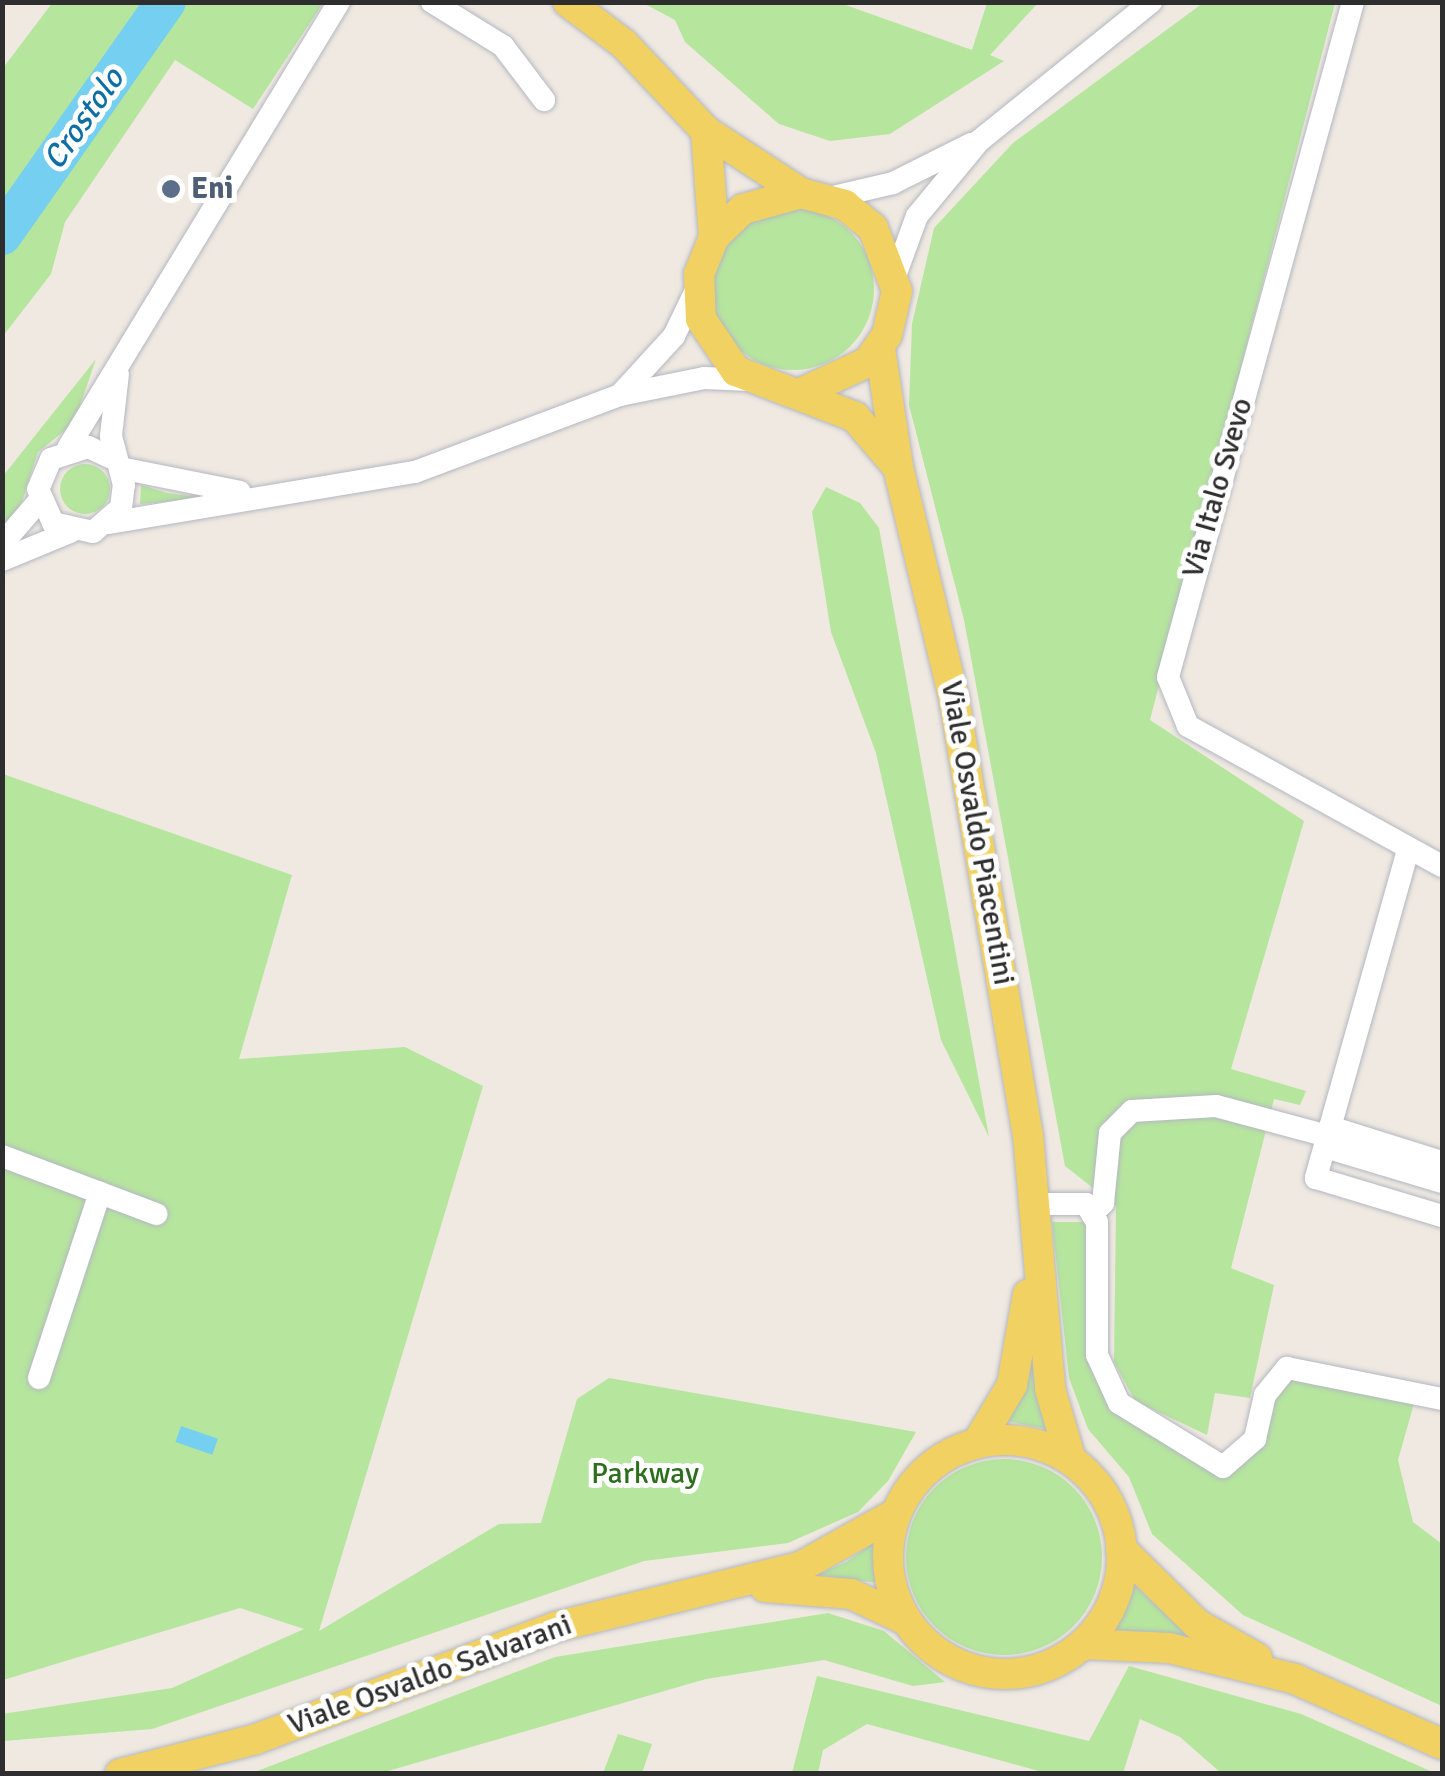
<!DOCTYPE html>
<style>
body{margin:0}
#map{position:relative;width:1445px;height:1776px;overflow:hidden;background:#efe9e1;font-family:Signika,sans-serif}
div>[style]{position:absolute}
.green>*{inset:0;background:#b6e59e}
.round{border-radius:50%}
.water>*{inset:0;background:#75cff0;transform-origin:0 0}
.river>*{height:40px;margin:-20px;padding:0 20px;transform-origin:20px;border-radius:20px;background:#75cff0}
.roads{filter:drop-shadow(0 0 2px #b4b7c1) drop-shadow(0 0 2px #b4b7c1)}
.minor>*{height:22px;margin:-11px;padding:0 11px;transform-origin:11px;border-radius:11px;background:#fff}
.major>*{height:30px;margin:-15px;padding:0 15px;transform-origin:15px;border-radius:15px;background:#f2d163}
.major>.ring{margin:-15px;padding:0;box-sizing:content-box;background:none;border:30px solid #f2d163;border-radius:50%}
.dots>*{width:28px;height:28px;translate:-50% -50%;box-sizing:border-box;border:5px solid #fff;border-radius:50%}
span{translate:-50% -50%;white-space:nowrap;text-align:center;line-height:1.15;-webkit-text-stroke:10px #fff;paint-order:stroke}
.service-label{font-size:30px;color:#4e5e75;font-weight:700}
.left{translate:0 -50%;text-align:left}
.street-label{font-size:30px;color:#2e2e2e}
.park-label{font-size:30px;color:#2c6e1b}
.water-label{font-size:32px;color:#0d6fa3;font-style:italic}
.frame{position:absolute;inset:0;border:5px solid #2e2e2e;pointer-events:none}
</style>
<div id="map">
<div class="green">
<i style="clip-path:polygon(53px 2px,323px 3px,253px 109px,175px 60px,65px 222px,51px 274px,3px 336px,3px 68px)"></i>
<i style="clip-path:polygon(643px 3px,840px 3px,972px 50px,987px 3px,1038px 3px,990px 55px,1004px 61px,890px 134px,830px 141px,779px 124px,685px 42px,675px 20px)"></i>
<i style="clip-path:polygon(1203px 3px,1335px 3px,1150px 720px,1304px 821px,1231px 1069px,1306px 1091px,1300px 1105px,1274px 1099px,1231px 1268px,1274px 1285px,1250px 1398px,1215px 1393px,1207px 1435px,1135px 1401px,1114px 1362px,1116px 1206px,1065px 1166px,964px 620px,909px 405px,912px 324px,934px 228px,1013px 143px)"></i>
<i class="round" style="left:712px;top:208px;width:162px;height:162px"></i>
<i style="clip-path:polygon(96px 359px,74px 423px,38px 452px,21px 505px,3px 526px,3px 476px)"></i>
<i class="round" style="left:60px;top:464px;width:50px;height:50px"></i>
<i style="clip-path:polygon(141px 485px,167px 493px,206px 498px,140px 504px)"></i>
<i style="clip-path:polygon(826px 487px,860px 503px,879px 528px,989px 1137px,941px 1040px,876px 753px,831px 632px,812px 512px)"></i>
<i style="clip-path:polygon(3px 774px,292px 875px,239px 1059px,405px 1047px,483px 1086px,319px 1631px,499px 1524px,541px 1523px,577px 1399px,609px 1378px,916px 1432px,888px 1481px,858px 1512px,788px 1543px,644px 1561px,152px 1729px,3px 1741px,2px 1714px,172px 1688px,304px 1629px,240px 1608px,3px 1680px)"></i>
<i style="clip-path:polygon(1052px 1222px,1097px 1222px,1097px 1355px,1119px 1403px,1223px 1467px,1242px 1459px,1275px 1375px,1417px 1393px,1398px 1460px,1413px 1522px,1442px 1544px,1442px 1706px,1243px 1615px,1152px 1534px,1129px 1477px,1088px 1429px,1069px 1378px)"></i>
<i style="clip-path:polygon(1036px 1334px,1047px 1429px,1006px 1421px)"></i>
<i class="round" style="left:906px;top:1459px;width:196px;height:196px"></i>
<i style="clip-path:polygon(873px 1543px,878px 1583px,816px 1575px,846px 1562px)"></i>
<i style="clip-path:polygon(1133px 1584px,1174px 1622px,1223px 1651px,1114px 1629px)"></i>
<i style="clip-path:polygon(828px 1613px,884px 1631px,945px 1682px,913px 1686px,824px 1660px,706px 1679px,381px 1773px,252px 1773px,555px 1657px)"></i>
<i style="clip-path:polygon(1129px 1666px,1301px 1714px,1435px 1773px,1221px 1773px,1180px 1737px,1140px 1719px,1123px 1773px,1046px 1773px,867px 1724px,823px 1750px,818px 1773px,792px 1773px,817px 1676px,1089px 1741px)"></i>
<i style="clip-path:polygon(618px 1734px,652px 1744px,642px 1773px,603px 1773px)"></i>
</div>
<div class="water">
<i style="left:181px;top:1426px;width:39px;height:17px;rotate:19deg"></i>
</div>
<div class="river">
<i style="left:2px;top:235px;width:285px;rotate:-54.9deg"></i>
</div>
<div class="roads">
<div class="minor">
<i style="left:432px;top:2px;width:84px;rotate:31.8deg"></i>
<i style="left:503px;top:46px;width:68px;rotate:52.8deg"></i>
<i style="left:1353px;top:2px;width:700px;rotate:105.33deg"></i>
<i style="left:1168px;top:677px;width:53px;rotate:67.8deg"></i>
<i style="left:1188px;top:726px;width:290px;rotate:28.9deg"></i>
<i style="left:829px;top:198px;width:66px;rotate:-13.2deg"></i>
<i style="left:893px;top:183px;width:87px;rotate:-26.6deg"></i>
<i style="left:895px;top:276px;width:64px;rotate:-69.9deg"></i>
<i style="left:917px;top:216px;width:97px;rotate:-50.4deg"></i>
<i style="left:979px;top:141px;width:221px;rotate:-38.9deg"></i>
<i style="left:620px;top:395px;width:80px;rotate:-47.5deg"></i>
<i style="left:674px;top:336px;width:53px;rotate:-64.4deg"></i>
<i style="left:68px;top:448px;width:522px;rotate:-58.72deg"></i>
<i style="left:114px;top:459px;width:29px;rotate:-155deg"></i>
<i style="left:88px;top:447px;width:39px;rotate:162deg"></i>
<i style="left:51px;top:459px;width:33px;rotate:113deg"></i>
<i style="left:38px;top:489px;width:37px;rotate:66deg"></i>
<i style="left:53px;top:523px;width:41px;rotate:12.7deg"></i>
<i style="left:93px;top:532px;width:37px;rotate:-41deg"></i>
<i style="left:121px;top:508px;width:23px;rotate:-83deg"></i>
<i style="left:124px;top:485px;width:51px;rotate:-104.9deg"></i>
<i style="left:111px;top:436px;width:62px;rotate:-83.6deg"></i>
<i style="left:120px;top:468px;width:122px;rotate:11.3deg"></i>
<i style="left:109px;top:523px;width:310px;rotate:-9.5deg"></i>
<i style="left:415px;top:472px;width:219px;rotate:-20.6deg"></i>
<i style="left:620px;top:395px;width:86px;rotate:-11.4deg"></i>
<i style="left:704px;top:378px;width:46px;rotate:2.5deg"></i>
<i style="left:2px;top:544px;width:57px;rotate:-49.3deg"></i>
<i style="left:2px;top:560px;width:74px;rotate:-22.4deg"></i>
<i style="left:1408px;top:850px;width:341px;rotate:105.7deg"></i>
<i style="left:1316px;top:1178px;width:132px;rotate:16.8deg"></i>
<i style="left:1330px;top:1127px;width:117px;rotate:17.4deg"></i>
<i style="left:1325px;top:1147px;width:122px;rotate:16.7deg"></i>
<i style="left:2px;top:1156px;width:165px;rotate:20.6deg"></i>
<i style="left:1031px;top:1204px;width:55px"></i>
<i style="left:1086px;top:1204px;width:21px;rotate:59deg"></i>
<i style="left:1097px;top:1222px;width:133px;rotate:90deg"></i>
<i style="left:1097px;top:1355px;width:53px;rotate:65.4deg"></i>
<i style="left:1119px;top:1403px;width:122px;rotate:31.6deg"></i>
<i style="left:1223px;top:1467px;width:43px;rotate:-41.2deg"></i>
<i style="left:1255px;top:1439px;width:45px;rotate:-77.2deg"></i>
<i style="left:1265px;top:1395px;width:35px;rotate:-51deg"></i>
<i style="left:1287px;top:1368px;width:158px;rotate:11.3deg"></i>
<i style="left:1092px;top:1214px;width:16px;rotate:-45deg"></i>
<i style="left:1103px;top:1203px;width:70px;rotate:-84.3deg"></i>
<i style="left:1110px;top:1133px;width:31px;rotate:-45deg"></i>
<i style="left:1132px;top:1111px;width:84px;rotate:-3.4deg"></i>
<i style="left:1216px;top:1106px;width:116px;rotate:15deg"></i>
<i style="left:39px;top:1378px;width:195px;rotate:-71.8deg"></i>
</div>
<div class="major">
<i style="left:568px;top:2px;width:70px;rotate:36.9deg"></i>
<i style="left:624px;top:44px;width:120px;rotate:46.7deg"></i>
<i style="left:706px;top:131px;width:113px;rotate:33.1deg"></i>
<i style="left:706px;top:131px;width:106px;rotate:85.7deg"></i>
<i style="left:880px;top:349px;width:119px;rotate:81.3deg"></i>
<i style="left:898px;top:467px;width:239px;rotate:76.4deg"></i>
<i style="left:954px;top:699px;width:442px;rotate:80.4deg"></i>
<i style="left:1028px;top:1135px;width:255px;rotate:85deg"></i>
<i style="left:1050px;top:1389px;width:74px;rotate:73.5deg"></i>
<i style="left:803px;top:392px;width:72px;rotate:-24.8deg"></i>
<i style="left:868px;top:362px;width:33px;rotate:-55deg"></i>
<i style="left:887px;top:335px;width:45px;rotate:-77.2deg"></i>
<i style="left:897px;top:291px;width:67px;rotate:-110.9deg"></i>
<i style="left:873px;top:228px;width:36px;rotate:-141deg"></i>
<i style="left:845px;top:205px;width:46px;rotate:-164.7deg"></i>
<i style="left:801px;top:193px;width:60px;rotate:164.6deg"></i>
<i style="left:743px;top:209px;width:40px;rotate:136deg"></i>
<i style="left:714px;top:237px;width:40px;rotate:112deg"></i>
<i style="left:699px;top:274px;width:45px;rotate:87.5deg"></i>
<i style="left:701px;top:319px;width:63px;rotate:56.1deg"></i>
<i style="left:736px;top:371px;width:128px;rotate:21.1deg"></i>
<i style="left:855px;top:417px;width:63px;rotate:49.5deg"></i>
<i class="ring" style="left:888px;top:1440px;width:204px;height:204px"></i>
<i style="left:978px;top:1442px;width:66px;rotate:-59.2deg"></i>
<i style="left:1012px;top:1385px;width:92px;rotate:-80deg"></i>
<i style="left:1121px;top:1549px;width:107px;rotate:44.6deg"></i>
<i style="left:1197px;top:1624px;width:69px;rotate:29.5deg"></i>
<i style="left:765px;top:1587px;width:86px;rotate:4.7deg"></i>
<i style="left:851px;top:1594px;width:59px;rotate:25.3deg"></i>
<i style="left:1083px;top:1644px;width:86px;rotate:2.7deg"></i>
<i style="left:1169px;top:1648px;width:130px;rotate:13.8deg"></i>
<i style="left:1295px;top:1679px;width:161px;rotate:23.9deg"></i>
<i style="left:120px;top:1774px;width:140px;rotate:-14.4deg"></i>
<i style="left:256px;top:1739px;width:319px;rotate:-20.5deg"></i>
<i style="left:555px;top:1627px;width:252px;rotate:-13.8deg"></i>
<i style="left:800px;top:1567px;width:109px;rotate:-29.2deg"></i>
</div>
</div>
<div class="dots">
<i style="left:171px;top:189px;background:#5c6f8a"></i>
</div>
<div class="service-label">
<span class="left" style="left:191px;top:189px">Eni</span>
</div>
<div class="street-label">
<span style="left:1218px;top:488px;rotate:-74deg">Via Italo Svevo</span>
<span style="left:977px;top:833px;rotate:80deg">Viale Osvaldo Piacentini</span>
<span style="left:430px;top:1675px;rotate:-20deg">Viale Osvaldo Salvarani</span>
</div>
<div class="park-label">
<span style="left:645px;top:1474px">Parkway</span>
</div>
<div class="water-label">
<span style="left:84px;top:119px;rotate:-55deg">Crostolo</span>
</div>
<div class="frame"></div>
</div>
